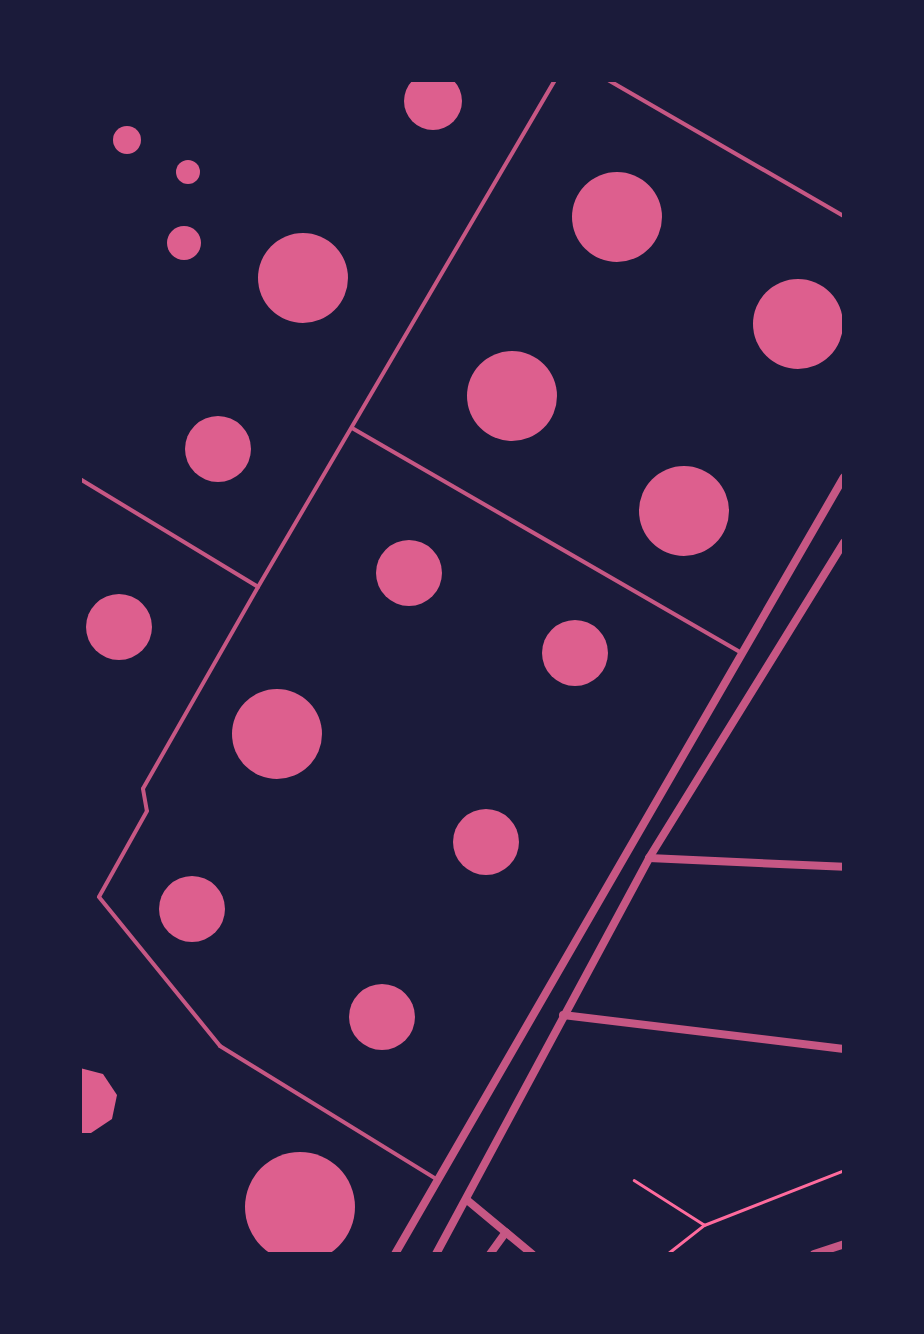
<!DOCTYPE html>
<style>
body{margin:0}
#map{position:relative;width:924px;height:1334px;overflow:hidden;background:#1b1b3a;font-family:Figtree,sans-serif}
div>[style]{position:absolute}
.building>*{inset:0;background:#dd5f8e}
.round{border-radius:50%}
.path>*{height:2.5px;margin:-1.25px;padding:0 1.25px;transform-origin:1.25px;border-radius:1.25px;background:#ff6b9d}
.service>*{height:4px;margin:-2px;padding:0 2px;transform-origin:2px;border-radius:2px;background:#c65784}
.minor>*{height:8px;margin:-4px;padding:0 4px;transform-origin:4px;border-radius:4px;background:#c65784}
span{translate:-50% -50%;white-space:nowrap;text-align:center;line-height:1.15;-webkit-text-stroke:8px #1b1b3a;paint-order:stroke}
.frame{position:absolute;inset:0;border:82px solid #1b1b3a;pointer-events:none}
</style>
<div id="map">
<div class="building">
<i class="round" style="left:404px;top:72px;width:58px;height:58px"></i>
<i class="round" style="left:113px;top:126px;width:28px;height:28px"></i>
<i class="round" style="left:176px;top:160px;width:24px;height:24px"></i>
<i class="round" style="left:572px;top:172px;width:90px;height:90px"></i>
<i class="round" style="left:167px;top:226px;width:34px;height:34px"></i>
<i class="round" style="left:258px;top:233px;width:90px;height:90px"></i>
<i class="round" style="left:753px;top:279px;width:90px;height:90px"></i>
<i class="round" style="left:467px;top:351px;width:90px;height:90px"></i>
<i class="round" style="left:185px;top:416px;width:66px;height:66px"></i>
<i class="round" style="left:639px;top:466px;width:90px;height:90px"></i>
<i class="round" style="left:376px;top:540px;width:66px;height:66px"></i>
<i class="round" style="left:86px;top:594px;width:66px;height:66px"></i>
<i class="round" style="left:542px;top:620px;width:66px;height:66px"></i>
<i class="round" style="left:232px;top:689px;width:90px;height:90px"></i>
<i class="round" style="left:453px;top:809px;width:66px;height:66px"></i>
<i class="round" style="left:159px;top:876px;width:66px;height:66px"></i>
<i class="round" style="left:349px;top:984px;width:66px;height:66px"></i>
<i style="clip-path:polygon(80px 1068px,103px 1074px,117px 1095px,112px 1119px,91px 1133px,80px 1133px)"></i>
<i class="round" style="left:245px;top:1152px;width:110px;height:110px"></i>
</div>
<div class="path">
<i style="left:634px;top:1180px;width:82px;rotate:32.5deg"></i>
<i style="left:667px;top:1254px;width:47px;rotate:-38.1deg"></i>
<i style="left:704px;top:1225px;width:150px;rotate:-21.4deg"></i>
</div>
<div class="service">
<i style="left:608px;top:80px;width:272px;rotate:30deg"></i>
<i style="left:352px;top:428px;width:450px;rotate:30deg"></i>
<i style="left:80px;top:479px;width:208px;rotate:31.2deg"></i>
<i style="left:258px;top:587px;width:232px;rotate:119.7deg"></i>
<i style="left:143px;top:789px;width:22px;rotate:80deg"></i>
<i style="left:147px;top:811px;width:98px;rotate:119.2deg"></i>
<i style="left:99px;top:897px;width:192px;rotate:50.9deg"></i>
<i style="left:220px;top:1046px;width:256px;rotate:31.6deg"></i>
<i style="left:258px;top:587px;width:588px;rotate:-59.64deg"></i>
</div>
<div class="minor">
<i style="left:649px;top:858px;width:195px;rotate:2.6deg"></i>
<i style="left:563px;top:1015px;width:283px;rotate:6.9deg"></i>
<i style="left:467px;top:1200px;width:85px;rotate:39.7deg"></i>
<i style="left:395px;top:1254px;width:897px;rotate:-59.98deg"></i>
<i style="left:436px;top:1254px;width:450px;rotate:-61.7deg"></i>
<i style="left:649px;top:858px;width:371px;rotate:-58.3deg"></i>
<i style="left:490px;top:1254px;width:27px;rotate:-54deg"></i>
<i style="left:814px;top:1254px;width:32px;rotate:-18deg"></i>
</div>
<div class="frame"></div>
</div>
